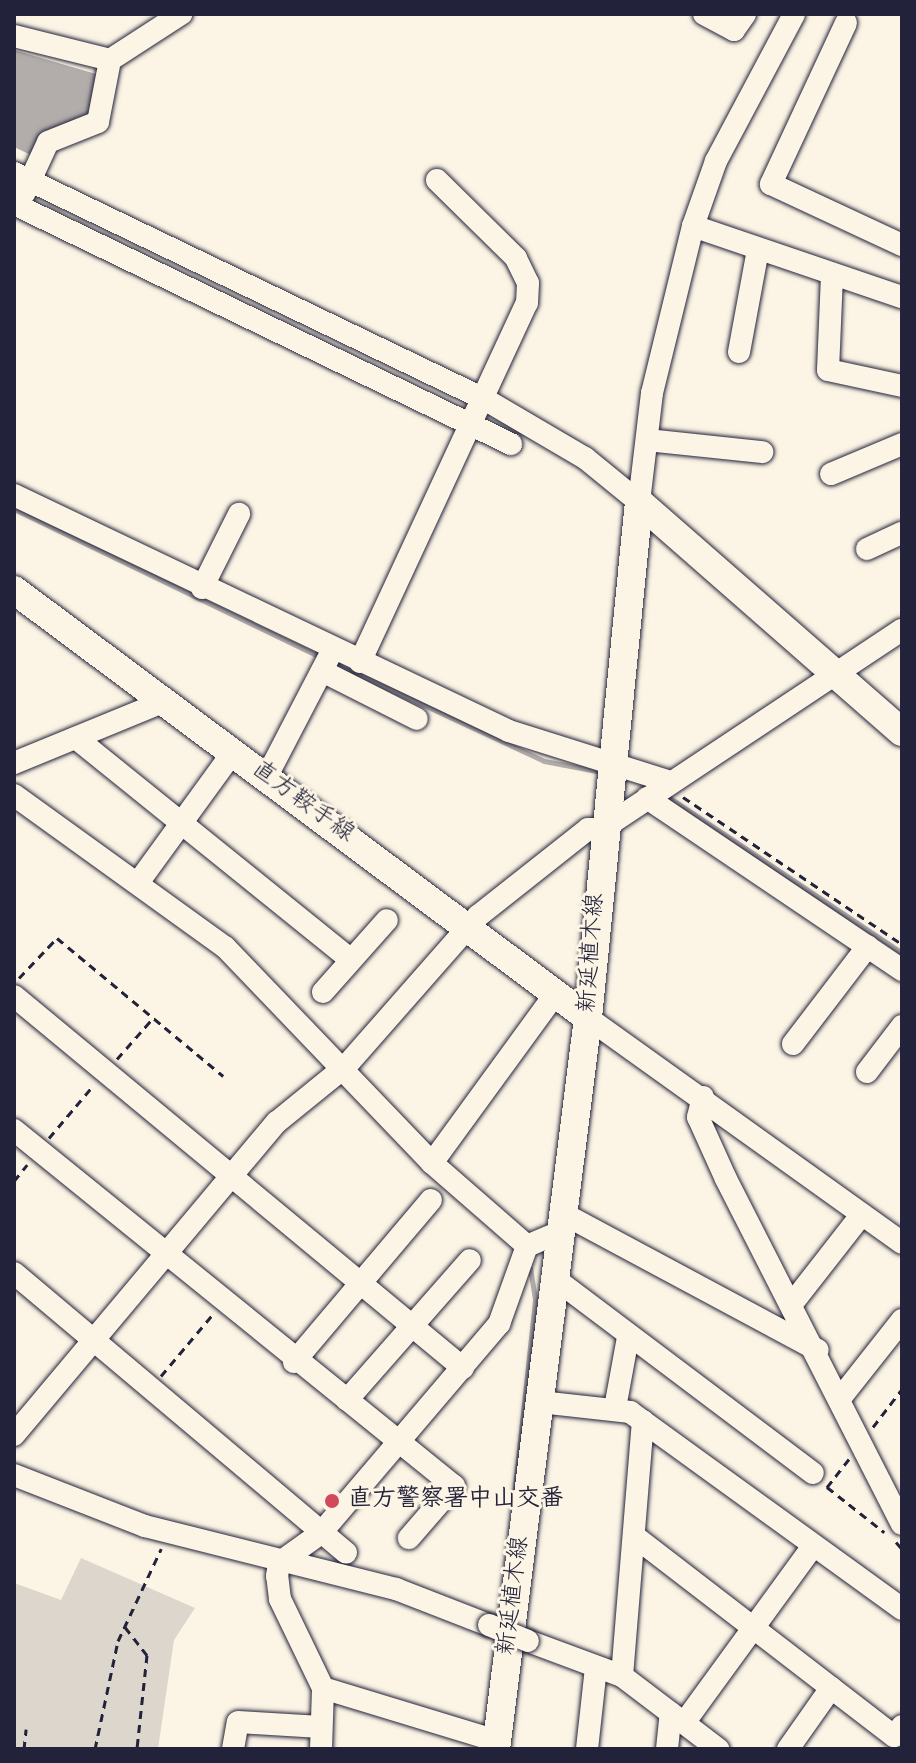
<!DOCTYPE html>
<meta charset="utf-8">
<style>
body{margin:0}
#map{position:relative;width:916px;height:1763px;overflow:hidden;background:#fcf5e5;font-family:"Gochi Hand","Klee One",sans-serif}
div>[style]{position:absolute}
.green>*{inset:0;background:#dcd6cc}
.water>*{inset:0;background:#b2adab}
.stream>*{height:5px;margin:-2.5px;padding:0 2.5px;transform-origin:2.5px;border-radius:2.5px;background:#b2adab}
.path>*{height:3px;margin-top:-1.5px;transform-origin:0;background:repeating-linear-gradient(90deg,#22223b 0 8px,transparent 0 14px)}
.roads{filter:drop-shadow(0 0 2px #22223b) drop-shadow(0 0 2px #22223b)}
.minor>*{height:22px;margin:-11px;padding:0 11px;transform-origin:11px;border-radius:11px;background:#fcf5e5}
.major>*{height:28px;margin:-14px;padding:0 14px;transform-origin:14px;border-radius:14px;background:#fcf5e5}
.bridges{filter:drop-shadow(0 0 2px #22223b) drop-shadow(0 0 2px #22223b)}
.minor-bridge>*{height:22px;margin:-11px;padding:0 11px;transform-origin:11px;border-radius:11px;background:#fcf5e5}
.dots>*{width:22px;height:22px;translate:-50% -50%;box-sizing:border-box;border:4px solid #fcf5e5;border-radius:50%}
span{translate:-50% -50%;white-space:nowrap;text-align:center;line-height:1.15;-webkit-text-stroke:6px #fcf5e5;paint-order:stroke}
.street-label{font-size:24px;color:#22223b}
.poi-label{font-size:24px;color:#22223b;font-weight:700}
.left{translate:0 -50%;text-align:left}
.frame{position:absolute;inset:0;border:16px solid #22223b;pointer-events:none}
</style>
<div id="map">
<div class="green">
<i style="clip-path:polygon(81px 1558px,195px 1608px,174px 1640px,158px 1749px,14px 1749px,14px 1583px,61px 1600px)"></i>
</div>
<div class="water">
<i style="clip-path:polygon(14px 50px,96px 74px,89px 118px,33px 156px,14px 147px)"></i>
</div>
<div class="stream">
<i style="left:14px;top:509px;width:342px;rotate:25.8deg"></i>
<i style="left:331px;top:662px;width:235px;rotate:24.9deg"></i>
<i style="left:544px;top:761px;width:59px;rotate:10.7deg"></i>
<i style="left:667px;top:796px;width:283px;rotate:33.7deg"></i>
<i style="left:513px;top:1506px;width:208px;rotate:-83.9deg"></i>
<i style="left:535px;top:1299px;width:31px;rotate:-99deg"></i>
</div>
<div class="path">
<i style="left:683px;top:797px;width:264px;rotate:33.9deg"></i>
<i style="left:19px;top:978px;width:55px;rotate:-46.5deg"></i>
<i style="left:57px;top:938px;width:216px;rotate:39.7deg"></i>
<i style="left:117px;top:1059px;width:55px;rotate:-48.7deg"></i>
<i style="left:49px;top:1138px;width:68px;rotate:-49.8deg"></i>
<i style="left:14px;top:1181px;width:21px;rotate:-51deg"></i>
<i style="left:161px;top:1376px;width:81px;rotate:-50deg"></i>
<i style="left:873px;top:1427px;width:48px;rotate:-52.7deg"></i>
<i style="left:849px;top:1459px;width:36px;rotate:128deg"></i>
<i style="left:827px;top:1487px;width:73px;rotate:38.3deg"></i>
<i style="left:896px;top:1542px;width:9px;rotate:49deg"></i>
<i style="left:125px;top:1627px;width:36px;rotate:52deg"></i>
<i style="left:147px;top:1655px;width:95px;rotate:96.1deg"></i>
<i style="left:24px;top:1749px;width:20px;rotate:-84deg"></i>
<i style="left:95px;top:1749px;width:110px;rotate:-78deg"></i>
<i style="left:118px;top:1641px;width:102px;rotate:-64.9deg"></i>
<i style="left:200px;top:1749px;width:13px;rotate:-4deg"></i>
</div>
<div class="roads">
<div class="minor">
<i style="left:704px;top:14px;width:34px;rotate:28deg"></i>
<i style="left:734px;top:30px;width:19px;rotate:-55deg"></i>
<i style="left:846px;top:23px;width:178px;rotate:115deg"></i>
<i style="left:771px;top:184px;width:145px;rotate:25deg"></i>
<i style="left:14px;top:36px;width:99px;rotate:14deg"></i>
<i style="left:110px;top:60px;width:85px;rotate:-32.9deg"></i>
<i style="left:14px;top:173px;width:524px;rotate:25.68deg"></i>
<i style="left:486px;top:400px;width:115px;rotate:30.4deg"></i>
<i style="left:585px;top:458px;width:70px;rotate:39.2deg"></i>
<i style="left:24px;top:194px;width:57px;rotate:-65.2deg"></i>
<i style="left:48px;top:142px;width:54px;rotate:-21.8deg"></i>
<i style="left:98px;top:122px;width:63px;rotate:-79deg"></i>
<i style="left:14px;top:204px;width:552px;rotate:25.78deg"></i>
<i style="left:693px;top:226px;width:221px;rotate:18.8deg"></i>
<i style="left:832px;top:275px;width:95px;rotate:92.4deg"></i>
<i style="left:828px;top:370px;width:76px;rotate:12.2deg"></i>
<i style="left:739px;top:352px;width:105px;rotate:-79.5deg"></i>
<i style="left:647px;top:440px;width:116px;rotate:6deg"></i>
<i style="left:831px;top:474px;width:77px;rotate:-22.9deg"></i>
<i style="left:14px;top:495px;width:548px;rotate:25.49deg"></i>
<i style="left:509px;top:731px;width:170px;rotate:17.5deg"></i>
<i style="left:639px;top:502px;width:110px;rotate:-83.2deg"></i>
<i style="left:652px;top:393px;width:172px;rotate:-76.2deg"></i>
<i style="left:693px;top:226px;width:69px;rotate:-70.5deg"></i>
<i style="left:716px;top:161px;width:166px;rotate:-62deg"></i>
<i style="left:867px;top:549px;width:38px;rotate:-25deg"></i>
<i style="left:202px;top:588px;width:83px;rotate:-63.4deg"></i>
<i style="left:360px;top:662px;width:396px;rotate:-65.1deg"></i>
<i style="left:527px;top:303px;width:20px;rotate:-87deg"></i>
<i style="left:528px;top:283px;width:28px;rotate:-116deg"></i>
<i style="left:516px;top:258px;width:111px;rotate:-135.4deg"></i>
<i style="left:322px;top:671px;width:106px;rotate:26.8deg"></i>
<i style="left:76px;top:738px;width:353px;rotate:38.9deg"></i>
<i style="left:14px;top:763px;width:161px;rotate:-22.3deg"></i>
<i style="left:267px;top:776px;width:141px;rotate:-62.5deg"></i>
<i style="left:14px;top:795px;width:260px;rotate:35.8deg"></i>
<i style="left:225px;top:947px;width:299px;rotate:46.2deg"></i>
<i style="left:432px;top:1163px;width:126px;rotate:41.1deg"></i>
<i style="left:647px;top:798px;width:308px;rotate:34deg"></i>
<i style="left:140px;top:880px;width:158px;rotate:-54deg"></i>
<i style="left:323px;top:992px;width:96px;rotate:-48.4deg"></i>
<i style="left:14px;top:996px;width:583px;rotate:39.64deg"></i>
<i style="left:588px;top:1018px;width:386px;rotate:35.6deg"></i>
<i style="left:793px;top:1044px;width:123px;rotate:-52.6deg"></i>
<i style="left:867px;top:1072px;width:58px;rotate:-52.7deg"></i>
<i style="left:703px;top:1097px;width:21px;rotate:104deg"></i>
<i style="left:698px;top:1117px;width:68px;rotate:65.7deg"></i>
<i style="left:726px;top:1179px;width:387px;rotate:63deg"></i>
<i style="left:14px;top:1130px;width:566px;rotate:38.98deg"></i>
<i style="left:454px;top:1486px;width:69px;rotate:130.9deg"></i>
<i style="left:432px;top:1163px;width:210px;rotate:-53.9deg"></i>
<i style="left:562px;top:1213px;width:290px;rotate:28.2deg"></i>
<i style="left:14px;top:1273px;width:434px;rotate:40.1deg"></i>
<i style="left:554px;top:1278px;width:324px;rotate:37deg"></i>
<i style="left:791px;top:1305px;width:115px;rotate:-52deg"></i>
<i style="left:294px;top:1362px;width:212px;rotate:-49.8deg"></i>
<i style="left:842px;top:1396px;width:97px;rotate:-51.7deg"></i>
<i style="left:347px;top:1400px;width:186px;rotate:-48.7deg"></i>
<i style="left:540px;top:1402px;width:91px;rotate:6.3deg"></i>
<i style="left:630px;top:1412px;width:336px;rotate:35.9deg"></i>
<i style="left:615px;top:1408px;width:72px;rotate:-79.6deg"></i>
<i style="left:14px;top:1435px;width:409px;rotate:-50deg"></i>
<i style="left:277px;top:1122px;width:89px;rotate:-39.1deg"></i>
<i style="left:346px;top:1066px;width:200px;rotate:-48.7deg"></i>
<i style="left:478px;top:916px;width:140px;rotate:-38.3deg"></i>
<i style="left:588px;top:829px;width:14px"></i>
<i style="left:602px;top:829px;width:360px;rotate:-33.6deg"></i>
<i style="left:14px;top:1475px;width:141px;rotate:21.3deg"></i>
<i style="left:145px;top:1526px;width:259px;rotate:14.1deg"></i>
<i style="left:396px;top:1589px;width:100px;rotate:21.2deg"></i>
<i style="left:634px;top:1536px;width:328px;rotate:37.6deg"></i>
<i style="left:894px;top:1736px;width:13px;rotate:-51deg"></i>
<i style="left:528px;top:1641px;width:100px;rotate:20.4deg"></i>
<i style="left:622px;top:1676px;width:121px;rotate:37.2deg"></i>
<i style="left:622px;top:1676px;width:256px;rotate:-85.3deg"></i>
<i style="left:684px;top:1723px;width:219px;rotate:-53.9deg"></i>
<i style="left:497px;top:1741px;width:182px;rotate:-163.1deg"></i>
<i style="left:323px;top:1688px;width:99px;rotate:-115.8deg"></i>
<i style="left:280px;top:1599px;width:23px;rotate:-97deg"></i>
<i style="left:277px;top:1576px;width:13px;rotate:-81deg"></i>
<i style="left:279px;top:1563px;width:52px;rotate:-35.5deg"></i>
<i style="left:321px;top:1533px;width:275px;rotate:-49.6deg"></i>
<i style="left:499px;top:1324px;width:83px;rotate:-70.3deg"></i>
<i style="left:527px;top:1246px;width:36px;rotate:-23deg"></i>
<i style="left:233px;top:1749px;width:27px;rotate:-80deg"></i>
<i style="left:238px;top:1722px;width:83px;rotate:3.4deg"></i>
<i style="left:321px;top:1749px;width:61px;rotate:-88.1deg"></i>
<i style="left:587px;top:1749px;width:81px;rotate:-83.7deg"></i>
<i style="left:667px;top:1749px;width:36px;rotate:-84deg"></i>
<i style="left:788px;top:1749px;width:75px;rotate:-54.8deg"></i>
</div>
<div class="major">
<i style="left:639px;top:502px;width:349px;rotate:41.2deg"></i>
<i style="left:14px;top:590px;width:716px;rotate:36.71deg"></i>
<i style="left:496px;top:1749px;width:737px;rotate:-82.83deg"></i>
<i style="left:588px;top:1018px;width:519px;rotate:-84.36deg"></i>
</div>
</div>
<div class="bridges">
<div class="minor-bridge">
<i style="left:489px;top:1625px;width:42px;rotate:22.3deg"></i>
</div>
</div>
<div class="dots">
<i style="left:332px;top:1501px;background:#d1495b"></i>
</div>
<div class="street-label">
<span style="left:302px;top:803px;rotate:36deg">直方鞍手線</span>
<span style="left:593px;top:953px;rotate:-86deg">新延植木線</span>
<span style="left:515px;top:1596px;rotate:-83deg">新延植木線</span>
</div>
<div class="poi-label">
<span class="left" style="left:348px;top:1501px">直方警察署中山交番</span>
</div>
<div class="frame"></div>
</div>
